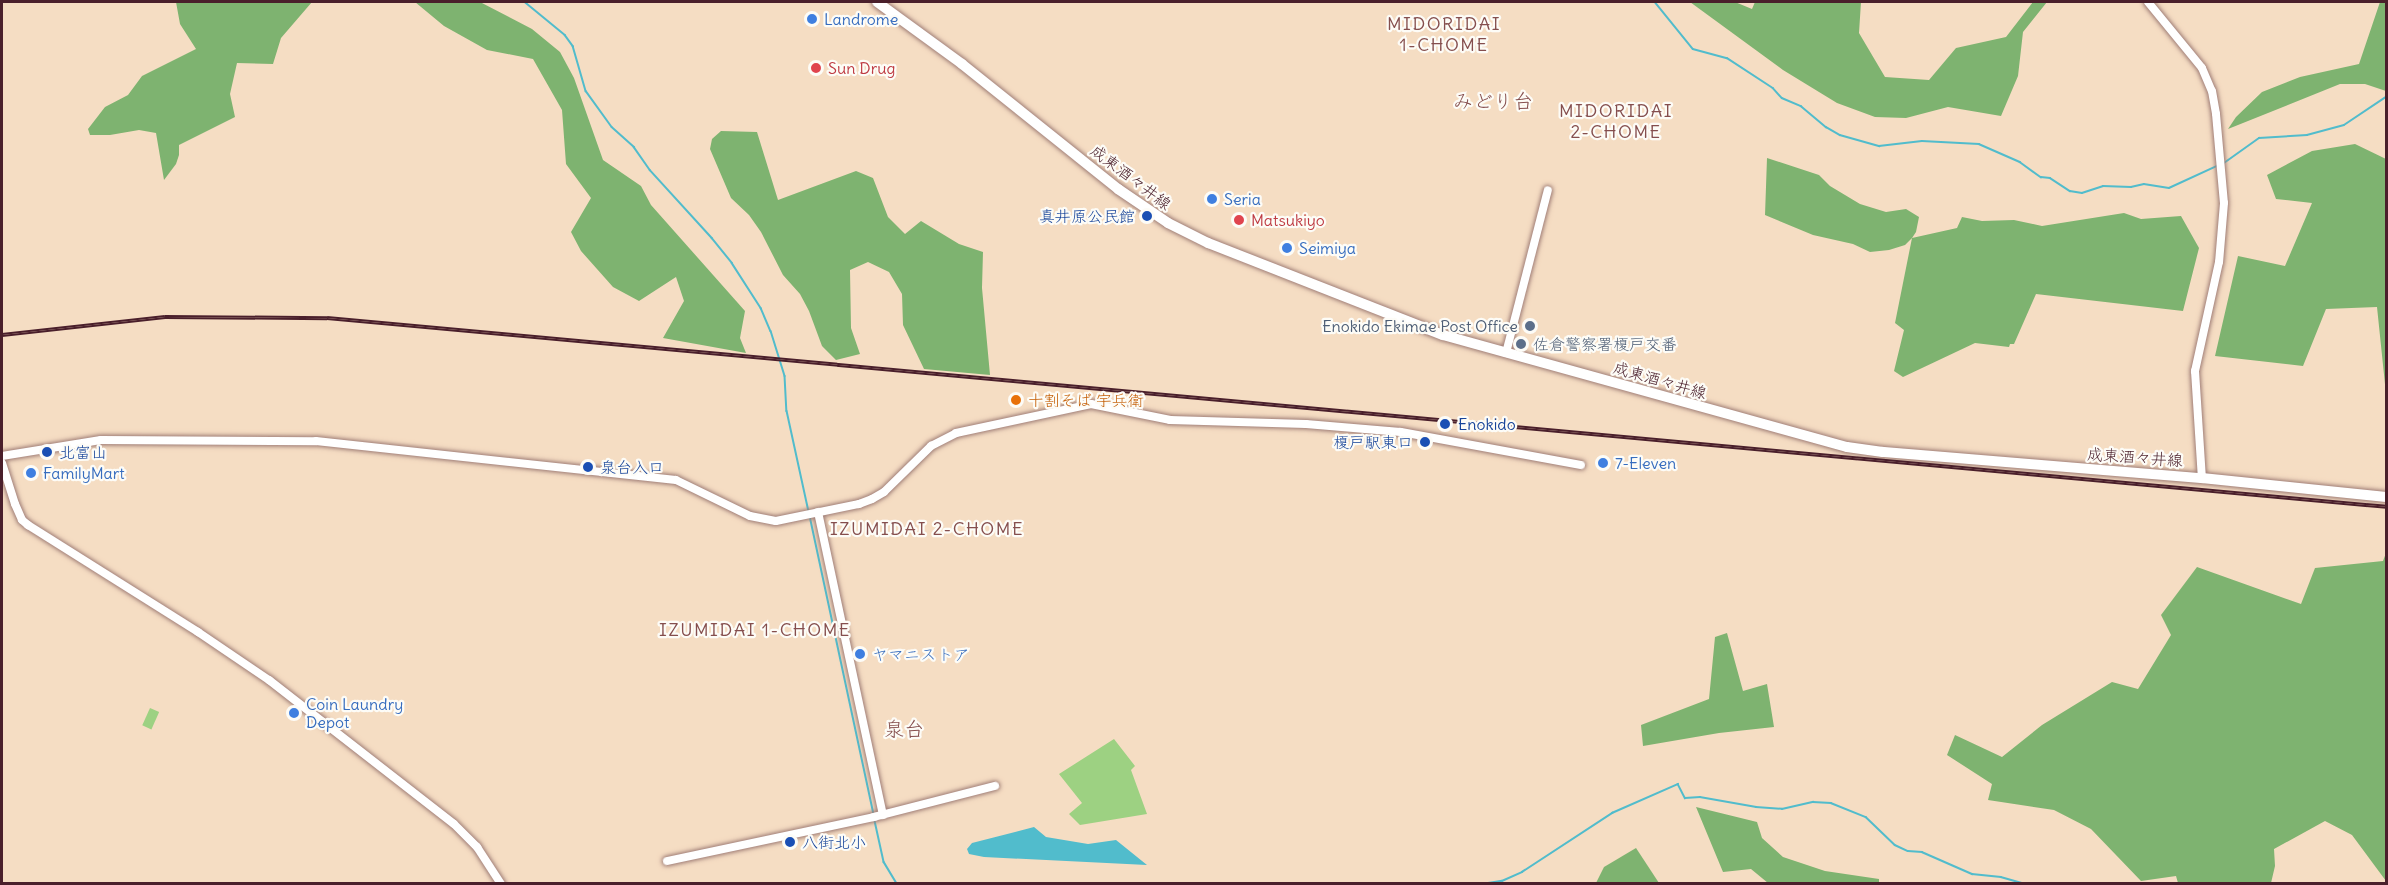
<!DOCTYPE html>
<meta charset="utf-8">
<style>
body{margin:0}
#map{position:relative;width:2388px;height:885px;overflow:hidden;background:#f5ddc3;font-family:Delius,"Klee One",sans-serif}
div>[style]{position:absolute}
.green>*{inset:0;background:#9dd182;transform-origin:0 0}
.forest>*{inset:0;background:#7eb370}
.water>*{inset:0;background:#51bccc}
.stream>*{height:1.5px;margin:-0.75px;padding:0 0.75px;transform-origin:0.75px;border-radius:0.75px;background:#51bccc}
.roads{filter:drop-shadow(0 0 2px #a07e77) drop-shadow(0 0 2px #a07e77)}
.minor>*{height:8px;margin:-4px;padding:0 4px;transform-origin:4px;border-radius:4px;background:#fff}
.major>*{height:10px;margin:-5px;padding:0 5px;transform-origin:5px;border-radius:5px;background:#fff}
.rail>*{height:4px;margin-top:-2px;transform-origin:0;background:repeating-linear-gradient(90deg,#fdfcf7 0 4.5px,#4a1f2b 0 9px);box-sizing:border-box;border-block:2px solid #4a1f2b}
.dots>*{width:16px;height:16px;translate:-50% -50%;box-sizing:border-box;border:3px solid #fdfcf7;border-radius:50%}
span{translate:-50% -50%;white-space:nowrap;text-align:center;line-height:1.15;-webkit-text-stroke:4.5px #fdfcf7;paint-order:stroke}
.shop-label{font-size:16px;color:#366cbe}
.left{translate:0 -50%;text-align:left}
.health-label{font-size:16px;color:#be3a42}
.street-label{font-size:16px;color:#4a1f2b}
.transit-label{font-size:16px;color:#164399}
.right{translate:-100% -50%;text-align:right}
.service-label{font-size:16px;color:#4e5e75}
.food-label{font-size:16px;color:#c56008}
.neighbourhood-label{font-size:18px;color:#854e4d;letter-spacing:1.5px}
.quarter-label{font-size:20px;color:#854e4d}
.frame{position:absolute;inset:0;border:3px solid #4a1f2b;pointer-events:none}
</style>
<div id="map">
<div class="green">
<i style="left:150px;top:708px;width:10px;height:19px;rotate:24deg"></i>
<i style="clip-path:polygon(1114px 739px,1135px 766px,1131px 770px,1147px 814px,1080px 825px,1069px 814px,1082px 803px,1059px 774px)"></i>
</div>
<div class="forest">
<i style="clip-path:polygon(176px 2px,312px 2px,281px 38px,273px 64px,237px 63px,230px 94px,235px 117px,179px 145px,179px 155px,176px 164px,164px 180px,156px 133px,139px 130px,110px 135px,90px 135px,88px 129px,105px 107px,128px 95px,142px 76px,196px 49px,180px 24px)"></i>
<i style="clip-path:polygon(415px 2px,480px 2px,532px 29px,560px 52px,574px 78px,603px 160px,641px 186px,651px 205px,745px 311px,740px 338px,746px 353px,663px 338px,684px 301px,676px 277px,639px 301px,613px 287px,581px 251px,571px 232px,591px 198px,566px 164px,562px 110px,533px 59px,487px 50px,444px 26px)"></i>
<i style="clip-path:polygon(1690px 2px,1735px 2px,1752px 9px,1755px 2px,1861px 2px,1859px 33px,1885px 77px,1929px 80px,1956px 48px,2006px 37px,2033px 2px,2047px 2px,2023px 32px,2018px 76px,2001px 116px,1948px 107px,1906px 118px,1875px 117px,1837px 103px,1783px 70px)"></i>
<i style="clip-path:polygon(2380px 2px,2386px 2px,2386px 91px,2365px 84px,2340px 84px,2228px 129px,2236px 117px,2262px 92px,2300px 77px,2359px 64px)"></i>
<i style="clip-path:polygon(721px 131px,757px 132px,778px 200px,856px 171px,873px 178px,888px 217px,905px 234px,921px 221px,959px 244px,983px 252px,982px 288px,990px 375px,924px 369px,903px 325px,902px 294px,889px 272px,868px 262px,850px 270px,851px 328px,860px 354px,836px 360px,822px 346px,809px 311px,800px 294px,783px 275px,761px 232px,749px 215px,731px 198px,710px 149px,712px 139px)"></i>
<i style="clip-path:polygon(2355px 144px,2386px 159px,2386px 394px,2377px 307px,2326px 309px,2303px 366px,2215px 356px,2238px 256px,2285px 266px,2312px 203px,2276px 199px,2267px 175px,2312px 151px)"></i>
<i style="clip-path:polygon(1767px 158px,1819px 175px,1830px 186px,1860px 204px,1886px 212px,1906px 209px,1919px 217px,1916px 232px,1912px 238px,1957px 228px,1962px 217px,1982px 221px,2014px 220px,2042px 226px,2124px 213px,2141px 219px,2181px 216px,2199px 248px,2183px 311px,2036px 294px,2014px 344px,2010px 344px,2009px 347px,1975px 343px,1903px 377px,1894px 371px,1904px 330px,1895px 323px,1912px 238px,1905px 245px,1889px 250px,1870px 252px,1853px 244px,1813px 235px,1765px 215px)"></i>
<i style="clip-path:polygon(2386px 553px,2386px 881px,2352px 835px,2325px 821px,2274px 849px,2275px 866px,2271px 883px,2178px 883px,2176px 876px,2141px 881px,2091px 829px,2054px 810px,1988px 800px,1992px 784px,1947px 755px,1955px 735px,2002px 757px,2042px 725px,2112px 682px,2138px 689px,2171px 635px,2161px 615px,2197px 567px,2301px 604px,2315px 568px,2383px 561px)"></i>
<i style="clip-path:polygon(1727px 633px,1743px 691px,1767px 684px,1774px 727px,1719px 733px,1643px 746px,1641px 725px,1709px 699px,1715px 637px)"></i>
<i style="clip-path:polygon(1696px 807px,1757px 822px,1762px 838px,1783px 857px,1825px 871px,1879px 879px,1879px 883px,1768px 883px,1751px 869px,1723px 872px)"></i>
<i style="clip-path:polygon(1636px 848px,1659px 883px,1596px 883px,1604px 867px)"></i>
</div>
<div class="water">
<i style="clip-path:polygon(1034px 827px,1046px 837px,1088px 844px,1116px 840px,1147px 865px,984px 857px,969px 854px,967px 849px,972px 843px)"></i>
</div>
<div class="stream">
<i style="left:525px;top:2px;width:52px;rotate:39.5deg"></i>
<i style="left:565px;top:35px;width:14px;rotate:54deg"></i>
<i style="left:573px;top:46px;width:47px;rotate:73.9deg"></i>
<i style="left:586px;top:91px;width:44px;rotate:54.2deg"></i>
<i style="left:612px;top:127px;width:30px;rotate:42deg"></i>
<i style="left:634px;top:147px;width:28px;rotate:55deg"></i>
<i style="left:650px;top:170px;width:92px;rotate:47.6deg"></i>
<i style="left:712px;top:238px;width:32px;rotate:51deg"></i>
<i style="left:732px;top:263px;width:54px;rotate:57.2deg"></i>
<i style="left:761px;top:308px;width:25px;rotate:67deg"></i>
<i style="left:771px;top:331px;width:47px;rotate:72.7deg"></i>
<i style="left:785px;top:376px;width:35px;rotate:87deg"></i>
<i style="left:787px;top:411px;width:103px;rotate:77.7deg"></i>
<i style="left:1655px;top:2px;width:60px;rotate:51deg"></i>
<i style="left:1693px;top:49px;width:35px;rotate:15deg"></i>
<i style="left:1727px;top:58px;width:55px;rotate:33.1deg"></i>
<i style="left:1773px;top:88px;width:13px;rotate:48deg"></i>
<i style="left:1782px;top:98px;width:21px;rotate:23deg"></i>
<i style="left:1801px;top:106px;width:33px;rotate:40deg"></i>
<i style="left:1826px;top:127px;width:16px;rotate:30deg"></i>
<i style="left:1840px;top:135px;width:41px;rotate:15.8deg"></i>
<i style="left:1879px;top:146px;width:43px;rotate:-6.6deg"></i>
<i style="left:1922px;top:141px;width:57px;rotate:3deg"></i>
<i style="left:1979px;top:144px;width:45px;rotate:23.7deg"></i>
<i style="left:2020px;top:162px;width:26px;rotate:36deg"></i>
<i style="left:2041px;top:177px;width:9px;rotate:6deg"></i>
<i style="left:2050px;top:178px;width:24px;rotate:33deg"></i>
<i style="left:2070px;top:191px;width:12px;rotate:9deg"></i>
<i style="left:2082px;top:193px;width:22px;rotate:-18deg"></i>
<i style="left:2103px;top:186px;width:28px;rotate:2deg"></i>
<i style="left:2131px;top:187px;width:13px;rotate:-13deg"></i>
<i style="left:2144px;top:184px;width:25px;rotate:9deg"></i>
<i style="left:2169px;top:188px;width:53px;rotate:-24.6deg"></i>
<i style="left:2224px;top:163px;width:43px;rotate:-35.5deg"></i>
<i style="left:2259px;top:138px;width:48px;rotate:-3.6deg"></i>
<i style="left:2307px;top:135px;width:38px;rotate:-15deg"></i>
<i style="left:2344px;top:125px;width:50px;rotate:-33.7deg"></i>
<i style="left:810px;top:516px;width:305px;rotate:77.9deg"></i>
<i style="left:875px;top:821px;width:42px;rotate:77.6deg"></i>
<i style="left:884px;top:862px;width:26px;rotate:59deg"></i>
<i style="left:1482px;top:884px;width:20px;rotate:-9deg"></i>
<i style="left:1502px;top:881px;width:22px;rotate:-24deg"></i>
<i style="left:1522px;top:872px;width:108px;rotate:-33.2deg"></i>
<i style="left:1612px;top:813px;width:72px;rotate:-23.7deg"></i>
<i style="left:1678px;top:784px;width:16px;rotate:63deg"></i>
<i style="left:1685px;top:798px;width:15px;rotate:-4deg"></i>
<i style="left:1700px;top:797px;width:57px;rotate:10.1deg"></i>
<i style="left:1756px;top:807px;width:26px;rotate:4deg"></i>
<i style="left:1782px;top:809px;width:32px;rotate:-13deg"></i>
<i style="left:1813px;top:802px;width:18px;rotate:3deg"></i>
<i style="left:1831px;top:803px;width:38px;rotate:22deg"></i>
<i style="left:1866px;top:817px;width:40px;rotate:44deg"></i>
<i style="left:1895px;top:845px;width:14px;rotate:25deg"></i>
<i style="left:1908px;top:851px;width:14px;rotate:4deg"></i>
<i style="left:1922px;top:852px;width:55px;rotate:23.7deg"></i>
<i style="left:1972px;top:874px;width:29px;rotate:6deg"></i>
<i style="left:2001px;top:877px;width:25px;rotate:16deg"></i>
</div>
<div class="roads">
<div class="minor">
<i style="left:2148px;top:2px;width:85px;rotate:50.7deg"></i>
<i style="left:2202px;top:68px;width:25px;rotate:67deg"></i>
<i style="left:2212px;top:91px;width:23px;rotate:80deg"></i>
<i style="left:2216px;top:114px;width:89px;rotate:84.9deg"></i>
<i style="left:2224px;top:203px;width:59px;rotate:94.8deg"></i>
<i style="left:2219px;top:262px;width:112px;rotate:102.4deg"></i>
<i style="left:2195px;top:371px;width:107px;rotate:86.3deg"></i>
<i style="left:1506px;top:353px;width:168px;rotate:-75.6deg"></i>
<i style="left:2px;top:456px;width:100px;rotate:-9.2deg"></i>
<i style="left:101px;top:440px;width:215px;rotate:0.3deg"></i>
<i style="left:316px;top:441px;width:362px;rotate:6.2deg"></i>
<i style="left:676px;top:480px;width:82px;rotate:25.9deg"></i>
<i style="left:750px;top:516px;width:26px;rotate:11deg"></i>
<i style="left:776px;top:521px;width:85px;rotate:-11.6deg"></i>
<i style="left:859px;top:504px;width:14px;rotate:-21deg"></i>
<i style="left:872px;top:499px;width:14px;rotate:-30deg"></i>
<i style="left:884px;top:492px;width:66px;rotate:-44.4deg"></i>
<i style="left:931px;top:446px;width:28px;rotate:-27deg"></i>
<i style="left:956px;top:433px;width:138px;rotate:-12.1deg"></i>
<i style="left:1091px;top:404px;width:81px;rotate:11.4deg"></i>
<i style="left:1170px;top:420px;width:136px;rotate:1.7deg"></i>
<i style="left:1306px;top:424px;width:95px;rotate:4.8deg"></i>
<i style="left:1401px;top:432px;width:183px;rotate:10.4deg"></i>
<i style="left:2px;top:463px;width:43px;rotate:72.4deg"></i>
<i style="left:15px;top:504px;width:17px;rotate:66deg"></i>
<i style="left:22px;top:520px;width:8px;rotate:40deg"></i>
<i style="left:28px;top:525px;width:201px;rotate:32.2deg"></i>
<i style="left:198px;top:632px;width:86px;rotate:34.1deg"></i>
<i style="left:269px;top:680px;width:234px;rotate:37.9deg"></i>
<i style="left:454px;top:824px;width:33px;rotate:45deg"></i>
<i style="left:477px;top:847px;width:44px;rotate:57deg"></i>
<i style="left:818px;top:512px;width:310px;rotate:77.9deg"></i>
<i style="left:667px;top:861px;width:212px;rotate:-12deg"></i>
<i style="left:874px;top:817px;width:125px;rotate:-14.4deg"></i>
</div>
<div class="major">
<i style="left:877px;top:2px;width:105px;rotate:36.1deg"></i>
<i style="left:962px;top:64px;width:200px;rotate:38.7deg"></i>
<i style="left:1118px;top:189px;width:60px;rotate:34.2deg"></i>
<i style="left:1168px;top:223px;width:45px;rotate:26.6deg"></i>
<i style="left:1208px;top:243px;width:252px;rotate:21.4deg"></i>
<i style="left:1443px;top:335px;width:419px;rotate:15.5deg"></i>
<i style="left:1847px;top:447px;width:36px;rotate:8deg"></i>
<i style="left:1883px;top:452px;width:320px;rotate:4.7deg"></i>
<i style="left:2202px;top:478px;width:185px;rotate:5.9deg"></i>
</div>
</div>
<div class="rail">
<i style="left:2px;top:335px;width:164px;rotate:-6.3deg"></i>
<i style="left:165px;top:317px;width:162px;rotate:0.4deg"></i>
<i style="left:327px;top:318px;width:2068px;rotate:5.24deg"></i>
</div>
<div class="dots">
<i style="left:812px;top:19px;background:#3f7fe0"></i>
<i style="left:816px;top:68px;background:#e0444e"></i>
<i style="left:1212px;top:199px;background:#3f7fe0"></i>
<i style="left:1147px;top:216px;background:#1a4fb4"></i>
<i style="left:1239px;top:220px;background:#e0444e"></i>
<i style="left:1287px;top:248px;background:#3f7fe0"></i>
<i style="left:1530px;top:326px;background:#5c6f8a"></i>
<i style="left:1521px;top:344px;background:#5c6f8a"></i>
<i style="left:1016px;top:400px;background:#e8710a"></i>
<i style="left:1445px;top:424px;background:#1a4fb4"></i>
<i style="left:1425px;top:442px;background:#1a4fb4"></i>
<i style="left:47px;top:452px;background:#1a4fb4"></i>
<i style="left:1603px;top:463px;background:#3f7fe0"></i>
<i style="left:588px;top:467px;background:#1a4fb4"></i>
<i style="left:31px;top:473px;background:#3f7fe0"></i>
<i style="left:860px;top:654px;background:#3f7fe0"></i>
<i style="left:294px;top:713px;background:#3f7fe0"></i>
<i style="left:790px;top:842px;background:#1a4fb4"></i>
</div>
<div class="shop-label">
<span class="left" style="left:824px;top:19px">Landrome</span>
<span class="left" style="left:1224px;top:199px">Seria</span>
<span class="left" style="left:1299px;top:248px">Seimiya</span>
<span class="left" style="left:1615px;top:463px">7-Eleven</span>
<span class="left" style="left:43px;top:473px">FamilyMart</span>
<span class="left" style="left:872px;top:654px">ヤマニストア</span>
<span class="left" style="left:306px;top:713px">Coin Laundry<br>Depot</span>
</div>
<div class="health-label">
<span class="left" style="left:828px;top:68px">Sun Drug</span>
<span class="left" style="left:1251px;top:220px">Matsukiyo</span>
</div>
<div class="street-label">
<span style="left:1131px;top:177px;rotate:37deg">成東酒々井線</span>
<span style="left:1660px;top:380px;rotate:16deg">成東酒々井線</span>
<span style="left:2135px;top:457px;rotate:4deg">成東酒々井線</span>
</div>
<div class="transit-label">
<span class="right" style="left:1135px;top:216px">真井原公民館</span>
<span class="left" style="left:1458px;top:424px">Enokido</span>
<span class="right" style="left:1413px;top:442px">榎戸駅東口</span>
<span class="left" style="left:59px;top:452px">北富山</span>
<span class="left" style="left:600px;top:467px">泉台入口</span>
<span class="left" style="left:802px;top:842px">八街北小</span>
</div>
<div class="service-label">
<span class="right" style="left:1518px;top:326px">Enokido Ekimae Post Office</span>
<span class="left" style="left:1533px;top:344px">佐倉警察署榎戸交番</span>
</div>
<div class="food-label">
<span class="left" style="left:1028px;top:400px">十割そば 宇兵衛</span>
</div>
<div class="neighbourhood-label">
<span style="left:1444px;top:35px">MIDORIDAI<br>1-CHOME</span>
<span style="left:1616px;top:122px">MIDORIDAI<br>2-CHOME</span>
<span style="left:927px;top:529px">IZUMIDAI 2-CHOME</span>
<span style="left:755px;top:630px">IZUMIDAI 1-CHOME</span>
</div>
<div class="quarter-label">
<span style="left:1493px;top:100px">みどり台</span>
<span style="left:904px;top:728px">泉台</span>
</div>
<div class="frame"></div>
</div>
